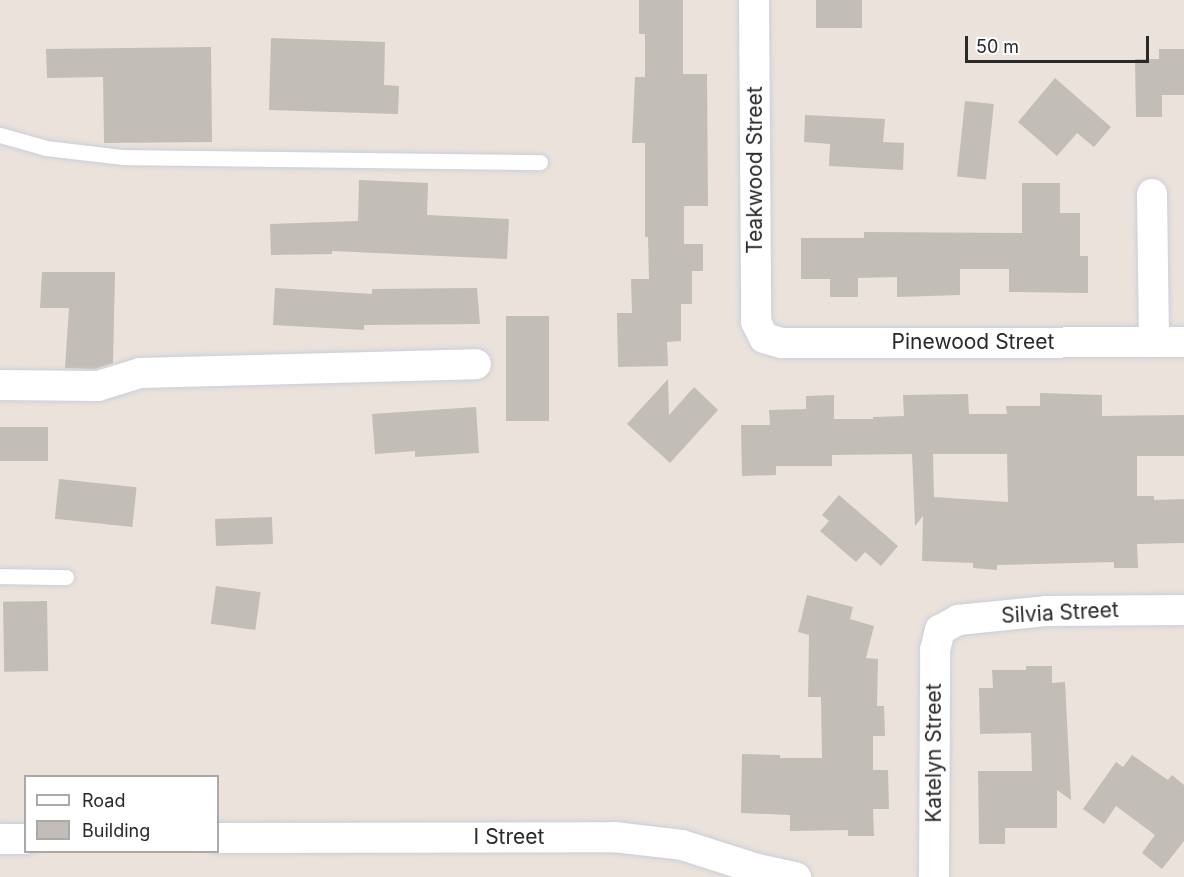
<!DOCTYPE html>
<style>
body{margin:0}
#map{position:relative;width:1184px;height:877px;overflow:hidden;background:#eae2db;font-family:Inter,sans-serif}
div>[style]{position:absolute}
.building>*{inset:0;background:#c3bdb7;transform-origin:0 0}
.roads{filter:drop-shadow(0 0 2px #c9cfda) drop-shadow(0 0 2px #c9cfda)}
.lane>*{height:15px;margin:-7.5px;padding:0 7.5px;transform-origin:7.5px;border-radius:7.5px;background:#fff}
.street>*{height:30px;margin:-15px;padding:0 15px;transform-origin:15px;border-radius:15px;background:#fff}
span{translate:-50% -50%;white-space:nowrap;text-align:center;line-height:1.15;-webkit-text-stroke:4.5px #fff;paint-order:stroke}
.street-label{font-size:21px;color:#292929}
.legend{position:absolute;left:24px;top:775px;width:195px;height:78px;box-sizing:border-box;background:#fff;border:2px solid #a9a9a9;margin:0;padding:8px 10px;list-style:none;font-size:18px;color:#292929}
.legend li{display:flex;align-items:center;gap:12px;height:30px}
.legend b{width:30px;border:2px solid #a9a9a9}
.scale{position:absolute;left:965px;top:36px;width:184px;height:27px;box-sizing:border-box;border:3px solid #292929;border-top:0;padding-left:8px;font-size:18px;line-height:21px;white-space:nowrap;color:#292929;-webkit-text-stroke:4px #fff;paint-order:stroke}
</style>
<div id="map">
<div class="building">
<i style="clip-path:polygon(639px 0,683px 0,683px 74px,707px 74px,708px 206px,684px 206px,684px 244px,703px 244px,703px 271px,692px 271px,692px 304px,681px 304px,681px 341px,667px 342px,668px 366px,618px 367px,617px 313px,632px 313px,631px 279px,649px 279px,648px 237px,645px 237px,645px 143px,632px 143px,635px 77px,645px 77px,645px 34px,639px 34px)"></i>
<i style="left:816px;top:0;width:46px;height:28px"></i>
<i style="clip-path:polygon(271px 38px,385px 42px,384px 85px,399px 86px,398px 114px,269px 110px)"></i>
<i style="clip-path:polygon(211px 47px,212px 142px,104px 143px,103px 77px,47px 78px,46px 49px)"></i>
<i style="clip-path:polygon(1159px 49px,1184px 49px,1184px 95px,1162px 95px,1162px 117px,1136px 117px,1135px 59px,1159px 59px)"></i>
<i style="clip-path:polygon(1055px 78px,1111px 127px,1094px 147px,1077px 133px,1057px 156px,1018px 122px)"></i>
<i style="left:965px;top:101px;width:29px;height:76px;rotate:6deg"></i>
<i style="clip-path:polygon(805px 115px,885px 119px,883px 142px,904px 143px,903px 170px,829px 166px,830px 144px,804px 142px)"></i>
<i style="clip-path:polygon(359px 180px,428px 183px,427px 215px,509px 219px,507px 259px,332px 251px,332px 254px,271px 255px,270px 224px,358px 221px)"></i>
<i style="clip-path:polygon(1022px 183px,1060px 183px,1060px 213px,1080px 213px,1080px 256px,1088px 256px,1088px 293px,1009px 292px,1009px 269px,960px 269px,960px 295px,897px 297px,897px 277px,858px 278px,858px 297px,830px 297px,830px 279px,801px 279px,801px 238px,864px 238px,864px 232px,1022px 233px)"></i>
<i style="clip-path:polygon(42px 272px,115px 272px,113px 363px,95px 369px,65px 368px,69px 308px,40px 308px)"></i>
<i style="clip-path:polygon(275px 288px,372px 294px,372px 289px,477px 288px,480px 324px,364px 325px,364px 330px,273px 325px)"></i>
<i style="left:506px;top:316px;width:43px;height:105px"></i>
<i style="clip-path:polygon(668px 379px,669px 415px,694px 387px,718px 410px,670px 463px,627px 424px)"></i>
<i style="clip-path:polygon(evenodd,1040px 393px,1102px 395px,1102px 416px,1184px 415px,1184px 456px,1137px 456px,1137px 496px,1154px 496px,1154px 500px,1184px 499px,1184px 543px,1137px 544px,1138px 568px,1114px 568px,1114px 562px,997px 565px,997px 570px,973px 568px,973px 563px,922px 561px,923px 516px,915px 526px,912px 454px,832px 455px,832px 466px,776px 466px,776px 475px,742px 476px,741px 425px,770px 425px,769px 410px,806px 409px,806px 396px,834px 395px,834px 419px,873px 419px,873px 417px,904px 416px,903px 395px,968px 394px,969px 414px,1007px 414px,1006px 406px,1040px 406px,1040px 393px,933px 454px,1007px 454px,1008px 502px,934px 497px,933px 454px)"></i>
<i style="clip-path:polygon(476px 407px,479px 453px,415px 457px,415px 451px,375px 454px,372px 414px)"></i>
<i style="left:0;top:427px;width:48px;height:34px"></i>
<i style="left:59px;top:479px;width:78px;height:40px;rotate:6deg"></i>
<i style="clip-path:polygon(839px 495px,898px 546px,881px 566px,865px 552px,856px 562px,820px 531px,829px 521px,822px 515px)"></i>
<i style="left:272px;top:517px;width:27px;height:57px;rotate:88deg"></i>
<i style="left:216px;top:586px;width:45px;height:38px;rotate:8deg"></i>
<i style="clip-path:polygon(807px 595px,853px 607px,850px 619px,874px 626px,866px 658px,878px 659px,877px 706px,884px 706px,885px 736px,873px 736px,873px 770px,888px 770px,889px 809px,873px 809px,874px 836px,848px 836px,848px 830px,790px 831px,790px 815px,741px 813px,742px 754px,780px 755px,780px 758px,822px 758px,821px 697px,808px 697px,809px 635px,798px 632px)"></i>
<i style="left:47px;top:601px;width:70px;height:44px;rotate:89deg"></i>
<i style="clip-path:polygon(1026px 666px,1052px 666px,1052px 683px,1065px 682px,1071px 800px,1057px 790px,1057px 828px,1005px 828px,1005px 844px,979px 844px,978px 771px,1032px 771px,1031px 733px,980px 734px,979px 688px,993px 688px,992px 670px,1026px 670px)"></i>
<i style="clip-path:polygon(1132px 755px,1168px 780px,1172px 775px,1184px 785px,1184px 841px,1162px 869px,1142px 853px,1155px 835px,1116px 806px,1104px 824px,1083px 809px,1116px 762px,1123px 767px)"></i>
</div>
<div class="roads">
<div class="lane">
<i style="left:0;top:135px;width:48px;rotate:15.8deg"></i>
<i style="left:46px;top:148px;width:78px;rotate:6.7deg"></i>
<i style="left:123px;top:157px;width:417px;rotate:0.7deg"></i>
<i style="left:0;top:576px;width:66px;rotate:0.9deg"></i>
</div>
<div class="street">
<i style="left:754px;top:0;width:322px;rotate:89.6deg"></i>
<i style="left:756px;top:322px;width:18px;rotate:63deg"></i>
<i style="left:764px;top:338px;width:19px;rotate:16deg"></i>
<i style="left:782px;top:343px;width:402px;rotate:-0.1deg"></i>
<i style="left:1152px;top:194px;width:148px;rotate:89.2deg"></i>
<i style="left:0;top:385px;width:98px;rotate:0.6deg"></i>
<i style="left:98px;top:386px;width:44px;rotate:-17.2deg"></i>
<i style="left:140px;top:373px;width:336px;rotate:-1.5deg"></i>
<i style="left:218px;top:838px;width:396px;rotate:-0.1deg"></i>
<i style="left:614px;top:837px;width:68px;rotate:6.7deg"></i>
<i style="left:682px;top:845px;width:79px;rotate:17.7deg"></i>
<i style="left:757px;top:869px;width:40px;rotate:12deg"></i>
<i style="left:0;top:839px;width:26px"></i>
<i style="left:934px;top:877px;width:227px;rotate:-89.7deg"></i>
<i style="left:935px;top:650px;width:21px;rotate:-76deg"></i>
<i style="left:940px;top:630px;width:21px;rotate:-29deg"></i>
<i style="left:958px;top:620px;width:88px;rotate:-5.8deg"></i>
<i style="left:1046px;top:611px;width:138px;rotate:-0.4deg"></i>
</div>
</div>
<div class="street-label">
<span style="left:755px;top:170px;rotate:-90deg">Teakwood Street</span>
<span style="left:973px;top:342px">Pinewood Street</span>
<span style="left:1060px;top:613px;rotate:-3deg">Silvia Street</span>
<span style="left:934px;top:753px;rotate:-90deg">Katelyn Street</span>
<span style="left:509px;top:837px">I Street</span>
</div>
<ul class="legend">
<li><b style="height:8px;background:#fff"></b>Road</li>
<li><b style="height:16px;background:#c3bdb7"></b>Building</li>
</ul>
<div class="scale">50 m</div>
</div>
